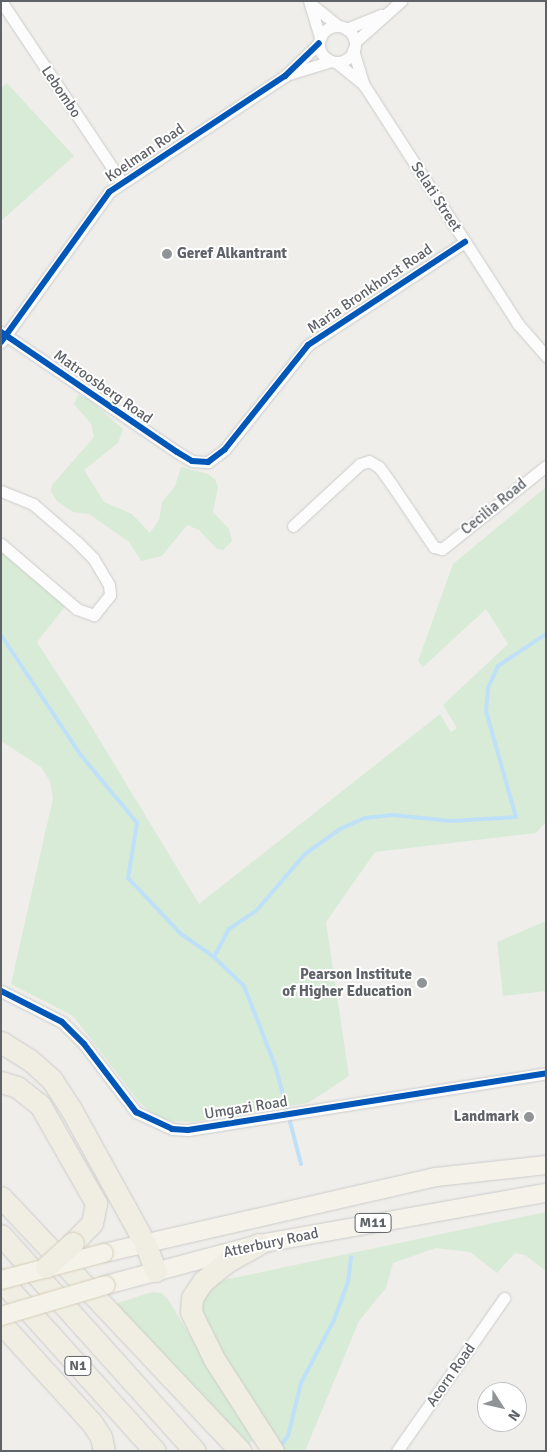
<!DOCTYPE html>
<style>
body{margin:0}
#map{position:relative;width:547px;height:1452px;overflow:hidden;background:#efeeea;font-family:Signika,sans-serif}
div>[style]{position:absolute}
.green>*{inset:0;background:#d8ebd6}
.stream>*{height:4px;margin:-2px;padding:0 2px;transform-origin:2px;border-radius:2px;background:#bfe0f9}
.roads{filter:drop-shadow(0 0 1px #cbcccc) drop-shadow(0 0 1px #cbcccc)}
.street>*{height:11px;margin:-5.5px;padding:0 5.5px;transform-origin:5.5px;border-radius:5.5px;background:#fdfcfc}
.street>.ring{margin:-5.5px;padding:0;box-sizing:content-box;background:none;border:11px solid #fdfcfc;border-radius:50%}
.primary>*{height:18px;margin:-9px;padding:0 9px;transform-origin:9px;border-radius:9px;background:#f4f2e9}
.highway>*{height:21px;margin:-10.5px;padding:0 10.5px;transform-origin:10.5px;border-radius:10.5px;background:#f0ede3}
.bridges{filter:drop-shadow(0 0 1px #d7ceb8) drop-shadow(0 0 1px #d7ceb8)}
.primary-bridge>*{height:18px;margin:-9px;padding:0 9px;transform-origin:9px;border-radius:9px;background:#f4f2e9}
.highway-bridge>*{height:21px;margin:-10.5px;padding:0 10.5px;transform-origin:10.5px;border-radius:10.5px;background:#f0ede3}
.cycleway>*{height:6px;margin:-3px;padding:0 3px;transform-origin:3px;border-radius:3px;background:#0057b8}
.dots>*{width:14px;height:14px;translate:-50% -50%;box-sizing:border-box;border:2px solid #fff;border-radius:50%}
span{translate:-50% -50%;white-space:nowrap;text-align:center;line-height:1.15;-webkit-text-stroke:4px #fff;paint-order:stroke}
.shield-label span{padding:1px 4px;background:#fff;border:1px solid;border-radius:4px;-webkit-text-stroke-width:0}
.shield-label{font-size:14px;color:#5f6368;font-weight:700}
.street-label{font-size:15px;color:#5f6368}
.poi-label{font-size:15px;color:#5f6368;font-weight:700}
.left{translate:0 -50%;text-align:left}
.right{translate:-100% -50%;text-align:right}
.frame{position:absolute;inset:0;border:2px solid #5f6368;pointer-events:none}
.north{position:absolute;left:477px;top:1382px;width:50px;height:50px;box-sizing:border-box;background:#fff;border:1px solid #bfc1c3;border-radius:50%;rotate:125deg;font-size:14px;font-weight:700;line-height:20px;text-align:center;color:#5f6368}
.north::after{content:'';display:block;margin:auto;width:18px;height:22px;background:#919496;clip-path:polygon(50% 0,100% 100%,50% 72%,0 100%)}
</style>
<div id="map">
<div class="green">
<i style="clip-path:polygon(7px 83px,74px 156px,1px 221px,1px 88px)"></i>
<i style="clip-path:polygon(78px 395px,90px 400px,123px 429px,118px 443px,84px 470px,104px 502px,132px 514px,150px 533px,159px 520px,162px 502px,175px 486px,181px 467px,208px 474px,215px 479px,218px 487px,213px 512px,229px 529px,232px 541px,223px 550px,217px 549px,199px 530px,187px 525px,162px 556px,141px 561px,129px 542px,89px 514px,73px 512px,57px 501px,51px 492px,52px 485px,94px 437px,91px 424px,74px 404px)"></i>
<i style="clip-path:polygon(546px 487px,546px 822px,536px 833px,375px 852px,326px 922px,349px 1076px,308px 1103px,192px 1122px,171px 1121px,153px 1114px,139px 1102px,73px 1016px,11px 984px,53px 798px,50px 781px,41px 767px,1px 741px,1px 549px,67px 604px,37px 642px,93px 729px,199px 904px,440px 714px,451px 732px,457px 728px,443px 705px,508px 644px,486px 609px,423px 667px,418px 661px,453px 564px)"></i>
<i style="clip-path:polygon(546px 921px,546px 991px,503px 996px,497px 942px)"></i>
<i style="clip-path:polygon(546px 1212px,546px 1271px,525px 1255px,515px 1253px,497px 1273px,470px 1252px,436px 1248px,393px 1263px,386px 1288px,359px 1321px,305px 1451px,281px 1451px,220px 1355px,200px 1306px,210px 1288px,224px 1280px)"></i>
<i style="clip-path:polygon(152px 1292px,161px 1293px,168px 1299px,253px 1441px,249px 1444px,115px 1304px)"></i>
</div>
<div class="stream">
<i style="left:1px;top:635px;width:143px;rotate:56.4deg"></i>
<i style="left:80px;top:754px;width:89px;rotate:50.4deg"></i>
<i style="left:137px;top:823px;width:56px;rotate:99.3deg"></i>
<i style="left:128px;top:878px;width:77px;rotate:46.6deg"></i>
<i style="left:181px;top:934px;width:40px;rotate:34.9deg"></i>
<i style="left:301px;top:1164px;width:99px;rotate:-104.6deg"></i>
<i style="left:276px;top:1068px;width:88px;rotate:-111.3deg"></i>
<i style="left:244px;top:986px;width:42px;rotate:-136deg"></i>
<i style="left:214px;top:957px;width:32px;rotate:-62deg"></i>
<i style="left:229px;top:929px;width:34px;rotate:-34deg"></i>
<i style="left:257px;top:910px;width:74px;rotate:-49.4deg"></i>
<i style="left:305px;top:854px;width:43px;rotate:-35.5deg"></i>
<i style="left:340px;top:829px;width:27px;rotate:-24deg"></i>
<i style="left:365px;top:818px;width:28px;rotate:-6deg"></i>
<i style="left:393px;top:815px;width:58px;rotate:5.9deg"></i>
<i style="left:451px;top:821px;width:65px;rotate:-3.5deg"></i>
<i style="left:516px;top:817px;width:110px;rotate:-105.8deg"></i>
<i style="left:486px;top:711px;width:23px;rotate:-85deg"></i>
<i style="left:488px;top:688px;width:24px;rotate:-66deg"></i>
<i style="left:498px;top:666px;width:58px;rotate:-33.7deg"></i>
<i style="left:281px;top:1445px;width:11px;rotate:-52deg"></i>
<i style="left:288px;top:1436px;width:55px;rotate:-76.2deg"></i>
<i style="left:301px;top:1383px;width:71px;rotate:-62.4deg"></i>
<i style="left:334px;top:1320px;width:40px;rotate:-69.8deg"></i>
<i style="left:348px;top:1282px;width:25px;rotate:-83deg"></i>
</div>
<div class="roads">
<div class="street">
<i style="left:1px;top:1px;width:216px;rotate:56.3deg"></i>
<i style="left:309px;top:1px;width:39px;rotate:73deg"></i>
<i style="left:311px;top:4px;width:35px;rotate:39deg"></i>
<i class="ring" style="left:319px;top:26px;width:25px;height:25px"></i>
<i style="left:346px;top:29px;width:38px;rotate:-22deg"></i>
<i style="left:355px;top:42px;width:62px;rotate:-41.7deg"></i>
<i style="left:353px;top:50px;width:37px;rotate:73deg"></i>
<i style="left:364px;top:85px;width:284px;rotate:57.2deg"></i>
<i style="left:518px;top:324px;width:43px;rotate:48.8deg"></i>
<i style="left:336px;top:62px;width:35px;rotate:39deg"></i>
<i style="left:289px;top:74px;width:44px;rotate:-17.2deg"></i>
<i style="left:1px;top:332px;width:213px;rotate:34.3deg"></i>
<i style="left:177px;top:452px;width:17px;rotate:31deg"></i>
<i style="left:192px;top:461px;width:16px;rotate:4deg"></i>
<i style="left:208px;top:462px;width:21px;rotate:-37deg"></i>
<i style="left:225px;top:449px;width:133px;rotate:-51.4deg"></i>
<i style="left:308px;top:345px;width:188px;rotate:-33.3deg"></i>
<i style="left:1px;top:342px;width:185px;rotate:-54.2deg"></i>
<i style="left:109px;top:192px;width:211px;rotate:-33.4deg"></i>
<i style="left:285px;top:76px;width:47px;rotate:-44.1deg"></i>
<i style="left:1px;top:491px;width:35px;rotate:22deg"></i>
<i style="left:33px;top:504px;width:58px;rotate:40.8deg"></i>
<i style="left:77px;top:542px;width:23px;rotate:45deg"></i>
<i style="left:93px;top:558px;width:31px;rotate:59deg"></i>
<i style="left:109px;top:585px;width:10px;rotate:84deg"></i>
<i style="left:110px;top:595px;width:26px;rotate:129deg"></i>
<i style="left:94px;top:615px;width:18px;rotate:-161deg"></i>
<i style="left:77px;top:609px;width:100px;rotate:-139.5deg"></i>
<i style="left:293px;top:526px;width:91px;rotate:-42.8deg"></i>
<i style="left:360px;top:464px;width:9px;rotate:-18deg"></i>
<i style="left:369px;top:461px;width:12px;rotate:31deg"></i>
<i style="left:379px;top:467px;width:22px;rotate:54deg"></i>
<i style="left:392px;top:485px;width:75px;rotate:55.9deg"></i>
<i style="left:434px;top:547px;width:8px;rotate:14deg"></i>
<i style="left:442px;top:549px;width:133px;rotate:-38.6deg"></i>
<i style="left:1px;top:991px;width:68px;rotate:26.9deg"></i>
<i style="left:62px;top:1022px;width:31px;rotate:45deg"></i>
<i style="left:84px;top:1044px;width:86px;rotate:52.6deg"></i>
<i style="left:136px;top:1112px;width:40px;rotate:25deg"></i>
<i style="left:172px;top:1129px;width:16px;rotate:4deg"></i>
<i style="left:188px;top:1130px;width:363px;rotate:-9deg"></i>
<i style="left:397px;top:1451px;width:187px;rotate:-55deg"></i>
</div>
<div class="primary">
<i style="left:104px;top:1253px;width:341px;rotate:-12.9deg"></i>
<i style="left:436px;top:1177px;width:111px;rotate:-6.2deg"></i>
<i style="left:106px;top:1285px;width:158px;rotate:-15deg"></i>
<i style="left:259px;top:1244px;width:291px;rotate:-10.1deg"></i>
</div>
<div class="highway">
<i style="left:1px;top:1042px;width:34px;rotate:32deg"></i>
<i style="left:30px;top:1060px;width:30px;rotate:42deg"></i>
<i style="left:52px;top:1080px;width:37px;rotate:57deg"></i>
<i style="left:72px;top:1111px;width:151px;rotate:61.1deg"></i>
<i style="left:145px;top:1243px;width:30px;rotate:69deg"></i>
<i style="left:1px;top:1082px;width:17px;rotate:17deg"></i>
<i style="left:17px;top:1087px;width:29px;rotate:38deg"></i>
<i style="left:40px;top:1105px;width:113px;rotate:60.3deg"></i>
<i style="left:96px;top:1203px;width:20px;rotate:101deg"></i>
<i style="left:92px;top:1223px;width:28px;rotate:134deg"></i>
<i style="left:1px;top:1197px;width:349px;rotate:46.7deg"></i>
<i style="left:1px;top:1235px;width:290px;rotate:48.1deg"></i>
<i style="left:259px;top:1244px;width:35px;rotate:151deg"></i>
<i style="left:228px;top:1261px;width:32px;rotate:141deg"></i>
<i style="left:203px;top:1281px;width:20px;rotate:123deg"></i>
<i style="left:192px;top:1298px;width:14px;rotate:94deg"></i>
<i style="left:191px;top:1312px;width:52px;rotate:63.9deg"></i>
<i style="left:214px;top:1359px;width:109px;rotate:57.3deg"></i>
<i style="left:1px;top:1280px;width:230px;rotate:48deg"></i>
<i style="left:1px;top:1323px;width:135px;rotate:47.7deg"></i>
<i style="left:92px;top:1423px;width:17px;rotate:57deg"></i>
<i style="left:101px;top:1437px;width:14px;rotate:78deg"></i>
</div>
</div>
<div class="bridges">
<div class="primary-bridge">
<i style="left:1px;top:1280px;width:106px;rotate:-14.7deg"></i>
<i style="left:1px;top:1316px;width:109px;rotate:-16.4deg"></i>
</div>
<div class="highway-bridge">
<i style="left:46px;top:1267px;width:36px;rotate:-42deg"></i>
</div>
</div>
<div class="cycleway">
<i style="left:1px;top:332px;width:213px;rotate:34.3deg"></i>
<i style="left:177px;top:452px;width:17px;rotate:31deg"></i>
<i style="left:192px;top:461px;width:16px;rotate:4deg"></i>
<i style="left:208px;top:462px;width:21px;rotate:-37deg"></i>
<i style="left:225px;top:449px;width:133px;rotate:-51.4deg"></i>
<i style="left:308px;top:345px;width:188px;rotate:-33.3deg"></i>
<i style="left:1px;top:342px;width:185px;rotate:-54.2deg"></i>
<i style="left:109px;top:192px;width:211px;rotate:-33.4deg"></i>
<i style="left:285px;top:76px;width:47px;rotate:-44.1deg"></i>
<i style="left:1px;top:991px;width:68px;rotate:26.9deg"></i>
<i style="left:62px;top:1022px;width:31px;rotate:45deg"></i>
<i style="left:84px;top:1044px;width:86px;rotate:52.6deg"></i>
<i style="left:136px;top:1112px;width:40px;rotate:25deg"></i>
<i style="left:172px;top:1129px;width:16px;rotate:4deg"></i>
<i style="left:188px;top:1130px;width:363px;rotate:-9deg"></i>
</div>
<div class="dots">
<i style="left:167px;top:254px;background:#919496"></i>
<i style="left:422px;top:983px;background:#919496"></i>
<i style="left:529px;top:1117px;background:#919496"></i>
</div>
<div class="shield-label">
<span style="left:373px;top:1223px">M11</span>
<span style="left:78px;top:1366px">N1</span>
</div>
<div class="street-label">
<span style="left:61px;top:92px;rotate:56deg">Lebombo</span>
<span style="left:145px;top:153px;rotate:-34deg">Koelman Road</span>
<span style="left:436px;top:197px;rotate:57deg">Selati Street</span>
<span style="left:370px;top:289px;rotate:-34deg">Maria Bronkhorst Road</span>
<span style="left:103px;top:387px;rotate:35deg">Matroosberg Road</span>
<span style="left:494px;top:507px;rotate:-39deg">Cecilia Road</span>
<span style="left:246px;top:1108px;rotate:-9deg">Umgazi Road</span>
<span style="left:271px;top:1243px;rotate:-12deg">Atterbury Road</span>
<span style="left:451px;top:1375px;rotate:-55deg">Acorn Road</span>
</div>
<div class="poi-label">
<span class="left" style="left:177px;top:254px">Geref Alkantrant</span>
<span class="right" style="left:412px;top:983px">Pearson Institute<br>of Higher Education</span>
<span class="right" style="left:519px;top:1117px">Landmark</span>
</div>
<div class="frame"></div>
<div class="north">N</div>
</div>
